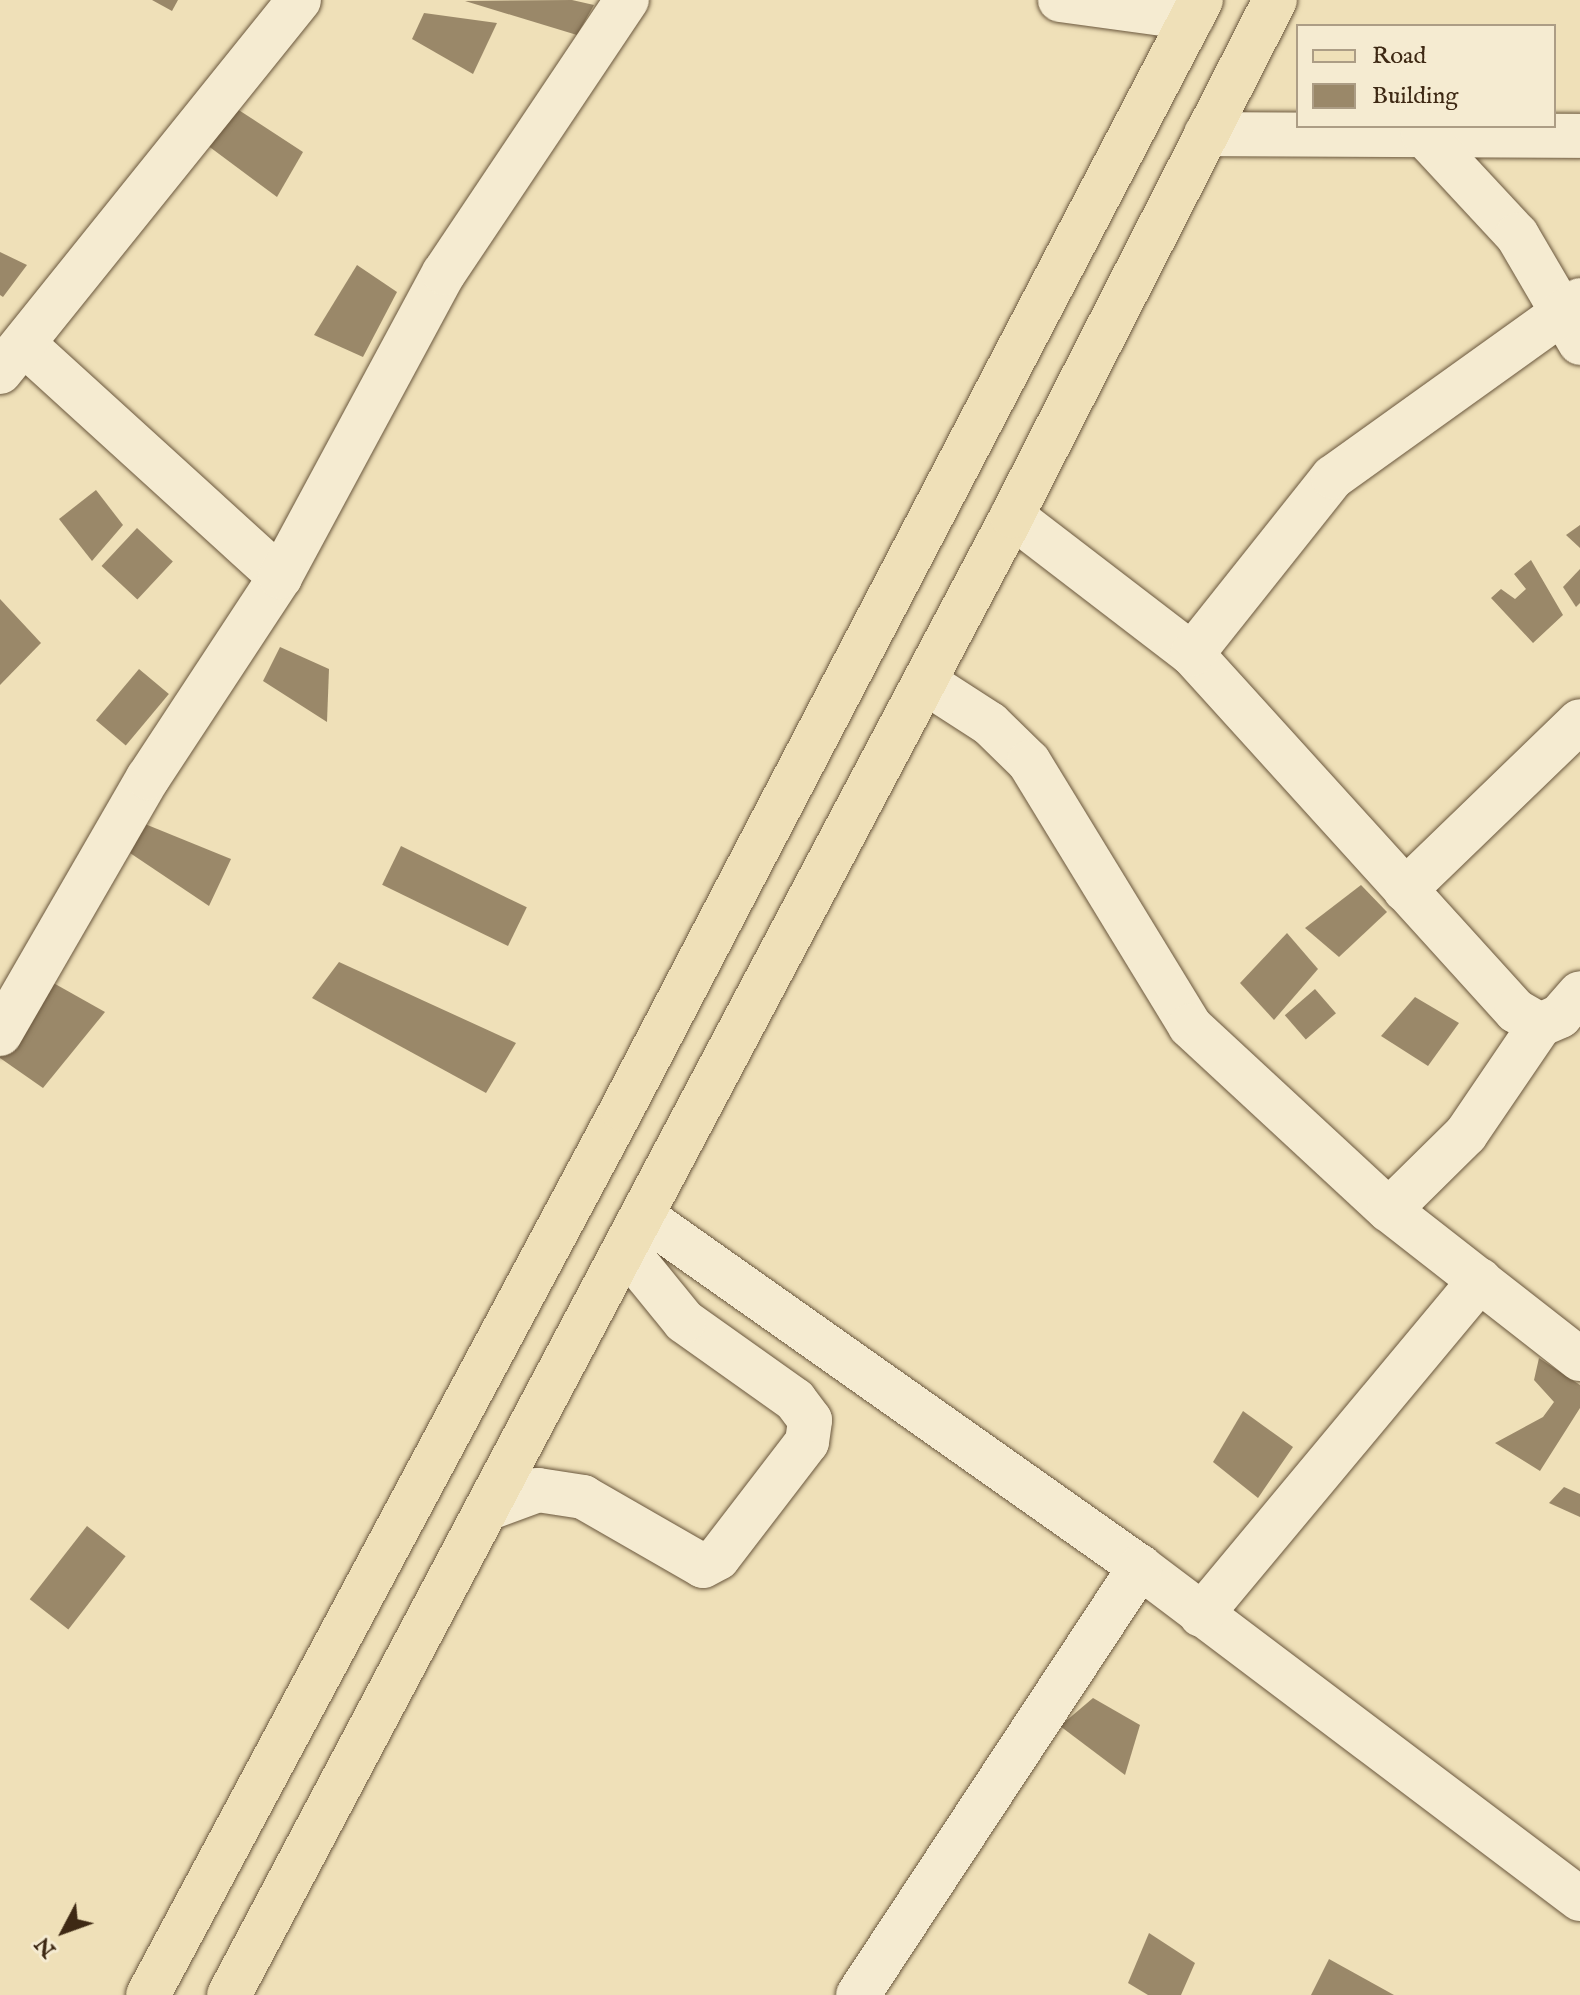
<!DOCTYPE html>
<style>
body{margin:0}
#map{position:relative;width:1580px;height:1995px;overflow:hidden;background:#efe0b8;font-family:"IM FELL English",serif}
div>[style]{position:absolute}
.building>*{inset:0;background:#9a8869;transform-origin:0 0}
.roads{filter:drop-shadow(0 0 2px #6a573d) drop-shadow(0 0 2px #6a573d)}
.minor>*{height:44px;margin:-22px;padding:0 22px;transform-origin:22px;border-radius:22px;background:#f5ebd1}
.major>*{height:44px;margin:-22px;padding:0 22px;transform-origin:22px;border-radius:22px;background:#efe0b8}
span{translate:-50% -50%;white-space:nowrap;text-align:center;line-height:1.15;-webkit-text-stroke:7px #f5ebd1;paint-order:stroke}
.legend{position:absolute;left:1296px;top:24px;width:260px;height:104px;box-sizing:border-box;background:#f5ebd1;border:2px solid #ac9d85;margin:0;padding:10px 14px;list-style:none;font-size:24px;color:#3e2914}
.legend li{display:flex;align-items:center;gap:16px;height:40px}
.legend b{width:40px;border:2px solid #ac9d85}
.north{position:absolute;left:24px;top:1891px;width:80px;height:80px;-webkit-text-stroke:6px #f5ebd1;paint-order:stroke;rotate:229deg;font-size:22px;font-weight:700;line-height:32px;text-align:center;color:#3e2914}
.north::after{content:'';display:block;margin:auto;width:28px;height:36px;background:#3e2914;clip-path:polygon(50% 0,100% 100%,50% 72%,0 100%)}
</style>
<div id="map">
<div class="building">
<i style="clip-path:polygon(152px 0,178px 0,172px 11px)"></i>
<i style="clip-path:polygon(572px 0,594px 5px,577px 35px,465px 1px)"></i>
<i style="clip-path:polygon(424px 13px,497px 23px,473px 74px,412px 39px)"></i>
<i style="clip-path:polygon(231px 105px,303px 152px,277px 197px,207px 145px)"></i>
<i style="clip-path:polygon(0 252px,27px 265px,3px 297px,0 295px)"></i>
<i style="clip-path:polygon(357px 265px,397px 292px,363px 357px,314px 335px)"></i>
<i style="clip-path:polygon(96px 490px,123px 525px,92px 561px,59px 519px)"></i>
<i style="clip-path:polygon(1580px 525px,1580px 548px,1566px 535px)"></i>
<i style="left:137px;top:528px;width:49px;height:52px;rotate:43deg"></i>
<i style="clip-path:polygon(1531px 560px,1563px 615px,1533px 643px,1491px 598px,1501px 589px,1515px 599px,1526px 589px,1514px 574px)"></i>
<i style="clip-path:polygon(1580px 569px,1580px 603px,1576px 607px,1563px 587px)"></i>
<i style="clip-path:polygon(0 599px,41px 643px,0 685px)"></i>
<i style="clip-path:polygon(280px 647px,329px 669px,327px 722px,263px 681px)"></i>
<i style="left:139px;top:669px;width:39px;height:67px;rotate:40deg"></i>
<i style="clip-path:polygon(145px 824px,231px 859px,209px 906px,130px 853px)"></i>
<i style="left:401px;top:846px;width:140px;height:43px;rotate:26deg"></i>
<i style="clip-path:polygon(1361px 885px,1387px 912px,1339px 957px,1305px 928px)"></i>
<i style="clip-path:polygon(1287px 933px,1318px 969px,1274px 1020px,1240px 983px)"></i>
<i style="clip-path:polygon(339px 962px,516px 1043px,486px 1093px,312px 998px)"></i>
<i style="clip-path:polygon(41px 976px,105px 1012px,43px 1088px,0 1058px,0 1044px)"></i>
<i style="left:1315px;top:989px;width:32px;height:40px;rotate:49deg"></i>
<i style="clip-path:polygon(1415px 997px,1459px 1023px,1428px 1066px,1381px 1036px)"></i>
<i style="clip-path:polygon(1539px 1358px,1580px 1385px,1580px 1408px,1540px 1471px,1495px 1443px,1543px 1417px,1554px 1402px,1534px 1380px)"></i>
<i style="clip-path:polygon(1243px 1411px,1293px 1447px,1258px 1498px,1213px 1462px)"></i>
<i style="clip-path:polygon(1564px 1487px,1580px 1494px,1580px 1517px,1549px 1503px)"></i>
<i style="left:87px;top:1526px;width:49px;height:93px;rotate:38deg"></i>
<i style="clip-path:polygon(1093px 1698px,1140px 1725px,1125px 1775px,1060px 1726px)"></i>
<i style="clip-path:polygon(1149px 1933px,1195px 1963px,1181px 1995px,1148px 1995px,1128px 1983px)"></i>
<i style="clip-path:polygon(1329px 1959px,1394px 1995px,1311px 1995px)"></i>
</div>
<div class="roads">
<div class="minor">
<i style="left:1060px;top:0;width:133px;rotate:7.8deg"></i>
<i style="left:1206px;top:134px;width:374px;rotate:0.3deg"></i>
<i style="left:1423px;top:134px;width:138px;rotate:47.1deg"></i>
<i style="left:1517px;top:235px;width:125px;rotate:59.7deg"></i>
<i style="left:25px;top:345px;width:345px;rotate:42.3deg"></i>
<i style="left:0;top:372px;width:477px;rotate:-51.2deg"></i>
<i style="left:1012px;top:516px;width:227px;rotate:37.5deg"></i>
<i style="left:1192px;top:654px;width:482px;rotate:47.8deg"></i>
<i style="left:1516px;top:1011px;width:28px;rotate:30deg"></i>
<i style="left:1540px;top:1025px;width:22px;rotate:-24deg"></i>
<i style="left:1560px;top:1016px;width:30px;rotate:-49deg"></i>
<i style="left:1192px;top:654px;width:226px;rotate:-51.5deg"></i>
<i style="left:1333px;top:477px;width:304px;rotate:-35.6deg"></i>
<i style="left:925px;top:682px;width:77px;rotate:32.9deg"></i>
<i style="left:990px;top:724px;width:54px;rotate:44.3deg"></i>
<i style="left:1029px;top:762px;width:309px;rotate:58.6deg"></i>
<i style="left:1190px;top:1026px;width:271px;rotate:42.8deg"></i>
<i style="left:1389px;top:1210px;width:242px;rotate:38deg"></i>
<i style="left:1405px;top:890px;width:243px;rotate:-44deg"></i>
<i style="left:0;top:1034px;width:296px;rotate:-60deg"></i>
<i style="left:148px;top:778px;width:240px;rotate:-56.7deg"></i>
<i style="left:280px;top:577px;width:345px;rotate:-61.7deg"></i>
<i style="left:444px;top:273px;width:329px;rotate:-56.2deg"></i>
<i style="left:1389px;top:1210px;width:108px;rotate:-44.6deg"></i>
<i style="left:1466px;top:1134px;width:132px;rotate:-55.8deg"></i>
<i style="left:644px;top:1217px;width:607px;rotate:35.21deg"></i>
<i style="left:1140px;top:1567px;width:551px;rotate:37.04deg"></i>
<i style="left:489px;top:1508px;width:52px;rotate:-20.2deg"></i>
<i style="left:538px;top:1490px;width:46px;rotate:8.8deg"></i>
<i style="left:583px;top:1497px;width:138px;rotate:29.9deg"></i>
<i style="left:703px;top:1566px;width:17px;rotate:-28deg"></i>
<i style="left:718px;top:1558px;width:146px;rotate:-52.5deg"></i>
<i style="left:807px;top:1442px;width:22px;rotate:-82deg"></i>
<i style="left:810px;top:1420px;width:25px;rotate:-127deg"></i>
<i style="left:795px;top:1400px;width:136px;rotate:-144.6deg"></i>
<i style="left:684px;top:1321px;width:92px;rotate:-129.2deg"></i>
<i style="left:1201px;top:1615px;width:436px;rotate:-50.2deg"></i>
<i style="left:858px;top:1995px;width:513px;rotate:-56.62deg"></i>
</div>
<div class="major">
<i style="left:148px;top:1995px;width:1005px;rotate:-61.85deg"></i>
<i style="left:622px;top:1109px;width:1251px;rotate:-62.43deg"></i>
<i style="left:229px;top:1995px;width:1673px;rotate:-62.1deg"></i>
<i style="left:1012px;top:516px;width:579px;rotate:-62.99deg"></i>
</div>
</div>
<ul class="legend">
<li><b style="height:10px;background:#efe0b8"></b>Road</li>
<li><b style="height:22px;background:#9a8869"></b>Building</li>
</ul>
<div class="north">N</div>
</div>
